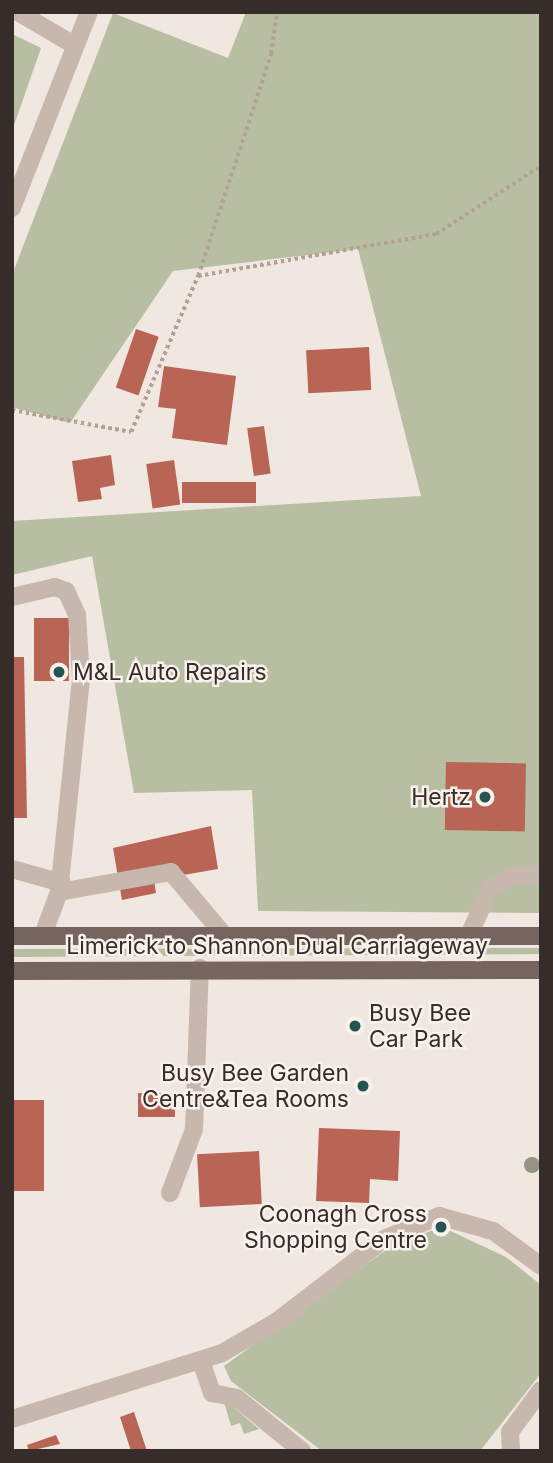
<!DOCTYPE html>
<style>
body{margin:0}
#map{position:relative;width:553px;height:1463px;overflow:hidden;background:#f0e7e0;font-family:Inter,sans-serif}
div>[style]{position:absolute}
.green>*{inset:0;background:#b7bea1}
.building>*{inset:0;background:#b86556;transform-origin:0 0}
.path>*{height:3.5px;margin-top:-1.75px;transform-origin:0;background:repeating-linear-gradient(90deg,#b3a197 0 3.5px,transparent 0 7px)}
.minor>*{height:18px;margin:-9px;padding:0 9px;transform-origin:9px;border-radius:9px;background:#c7b7ad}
.major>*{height:18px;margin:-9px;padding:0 9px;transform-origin:9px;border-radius:9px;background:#76645e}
.trees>*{width:16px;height:16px;margin:-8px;border-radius:50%;background:#949580}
.dots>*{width:19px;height:19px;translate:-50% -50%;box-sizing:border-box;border:4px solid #f8f1ec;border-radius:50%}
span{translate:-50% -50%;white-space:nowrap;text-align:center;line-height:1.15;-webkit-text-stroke:5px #f8f1ec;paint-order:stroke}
.poi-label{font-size:23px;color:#362d2b}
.left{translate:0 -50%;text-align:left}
.right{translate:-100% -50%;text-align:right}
.street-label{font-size:23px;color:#362d2b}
.frame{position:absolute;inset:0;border:14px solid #362d2b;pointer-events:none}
</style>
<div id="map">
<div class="green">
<i style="clip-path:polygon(246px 12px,541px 12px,541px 913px,258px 911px,252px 790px,134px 793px,92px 556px,12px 575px,12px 521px,421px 496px,358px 249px,173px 271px,70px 423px,12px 407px,12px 275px,113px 13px,228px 58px)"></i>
<i style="clip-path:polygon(12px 34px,41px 48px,12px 131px)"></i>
<i style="clip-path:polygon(541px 948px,541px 954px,12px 957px,12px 949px)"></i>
<i style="clip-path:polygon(442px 1227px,506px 1257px,541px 1285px,541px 1373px,480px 1451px,322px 1451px,231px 1381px,224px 1366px,393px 1245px)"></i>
<i style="clip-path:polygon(224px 1402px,229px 1403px,259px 1429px,244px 1434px,240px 1423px,231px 1426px)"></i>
</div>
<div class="building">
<i style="left:136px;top:329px;width:24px;height:62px;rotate:19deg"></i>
<i style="left:369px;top:347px;width:43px;height:63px;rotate:87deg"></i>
<i style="clip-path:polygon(164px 366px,236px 376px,227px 445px,172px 438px,176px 409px,158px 407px)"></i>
<i style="left:264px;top:426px;width:48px;height:17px;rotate:82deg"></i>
<i style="clip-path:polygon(111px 455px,115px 485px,100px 488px,102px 499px,78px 502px,72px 461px)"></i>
<i style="left:174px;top:460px;width:45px;height:28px;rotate:82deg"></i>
<i style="left:256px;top:482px;width:21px;height:74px;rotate:90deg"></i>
<i style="left:69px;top:618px;width:63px;height:35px;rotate:90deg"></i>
<i style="clip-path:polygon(12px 657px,24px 657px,27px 818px,12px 818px)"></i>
<i style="left:446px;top:762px;width:80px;height:68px;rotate:1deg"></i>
<i style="clip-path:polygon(211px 826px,218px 869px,154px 880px,156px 893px,122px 900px,113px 848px)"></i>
<i style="left:138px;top:1093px;width:37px;height:24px"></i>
<i style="left:12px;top:1100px;width:32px;height:91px"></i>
<i style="clip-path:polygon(319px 1128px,400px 1131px,398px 1181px,370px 1179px,369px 1203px,316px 1201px)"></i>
<i style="left:259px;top:1151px;width:53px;height:62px;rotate:87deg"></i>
<i style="clip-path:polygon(134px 1412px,147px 1451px,131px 1451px,120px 1417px)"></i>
<i style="clip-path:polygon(56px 1435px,60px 1444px,29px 1451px,27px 1445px)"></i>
</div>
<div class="path">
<i style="left:198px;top:276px;width:242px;rotate:-10deg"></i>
<i style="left:436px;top:234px;width:125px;rotate:-32.9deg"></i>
<i style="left:12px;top:410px;width:121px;rotate:10.5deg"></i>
<i style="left:131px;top:432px;width:170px;rotate:-66.8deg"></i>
<i style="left:198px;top:276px;width:234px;rotate:-71.8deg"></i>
<i style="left:271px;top:54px;width:42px;rotate:-81.9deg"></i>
</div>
<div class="minor">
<i style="left:18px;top:12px;width:65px;rotate:30.5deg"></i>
<i style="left:12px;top:208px;width:211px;rotate:-68.6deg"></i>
<i style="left:12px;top:597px;width:44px;rotate:-13.1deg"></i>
<i style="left:55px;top:587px;width:12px;rotate:20deg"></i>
<i style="left:66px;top:591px;width:26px;rotate:65deg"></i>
<i style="left:77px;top:615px;width:64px;rotate:86.4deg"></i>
<i style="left:81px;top:679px;width:214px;rotate:95.9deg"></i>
<i style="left:12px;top:869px;width:52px;rotate:15.6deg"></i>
<i style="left:43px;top:935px;width:46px;rotate:-69.6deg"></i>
<i style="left:59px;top:892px;width:114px;rotate:-10.1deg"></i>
<i style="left:171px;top:872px;width:82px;rotate:49.9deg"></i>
<i style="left:469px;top:935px;width:51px;rotate:-65.5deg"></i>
<i style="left:490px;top:889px;width:28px;rotate:-30deg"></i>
<i style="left:514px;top:875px;width:27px"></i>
<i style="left:170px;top:1193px;width:68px;rotate:-69.4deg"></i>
<i style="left:194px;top:1129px;width:161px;rotate:-87.9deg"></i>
<i style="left:201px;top:1361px;width:34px;rotate:71deg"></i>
<i style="left:212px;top:1393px;width:25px;rotate:11deg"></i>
<i style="left:237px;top:1398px;width:84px;rotate:39.2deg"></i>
<i style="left:12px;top:1419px;width:220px;rotate:-17.4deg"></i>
<i style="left:222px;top:1353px;width:62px;rotate:-29.9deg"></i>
<i style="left:276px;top:1322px;width:136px;rotate:-37.5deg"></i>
<i style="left:384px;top:1239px;width:60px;rotate:-22.7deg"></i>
<i style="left:439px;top:1216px;width:56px;rotate:15.5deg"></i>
<i style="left:493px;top:1231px;width:59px;rotate:36.1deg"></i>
<i style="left:511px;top:1451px;width:19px;rotate:-93deg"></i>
<i style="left:510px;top:1432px;width:52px;rotate:-53.6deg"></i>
</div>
<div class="major">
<i style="left:12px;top:936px;width:529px"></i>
<i style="left:12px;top:971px;width:529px;rotate:-0.11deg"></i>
</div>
<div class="trees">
<i style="left:532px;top:1165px"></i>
</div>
<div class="dots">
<i style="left:59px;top:672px;background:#255352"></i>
<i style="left:485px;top:797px;background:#255352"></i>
<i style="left:355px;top:1026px;background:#255352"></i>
<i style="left:363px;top:1086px;background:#255352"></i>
<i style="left:441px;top:1227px;background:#255352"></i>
</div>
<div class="poi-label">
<span class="left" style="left:73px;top:672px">M&amp;L Auto Repairs</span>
<span class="right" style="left:471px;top:797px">Hertz</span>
<span class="left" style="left:369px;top:1026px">Busy Bee<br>Car Park</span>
<span class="right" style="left:349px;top:1086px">Busy Bee Garden<br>Centre&amp;Tea Rooms</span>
<span class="right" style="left:427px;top:1227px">Coonagh Cross<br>Shopping Centre</span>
</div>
<div class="street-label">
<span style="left:277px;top:946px">Limerick to Shannon Dual Carriageway</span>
</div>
<div class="frame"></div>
</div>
